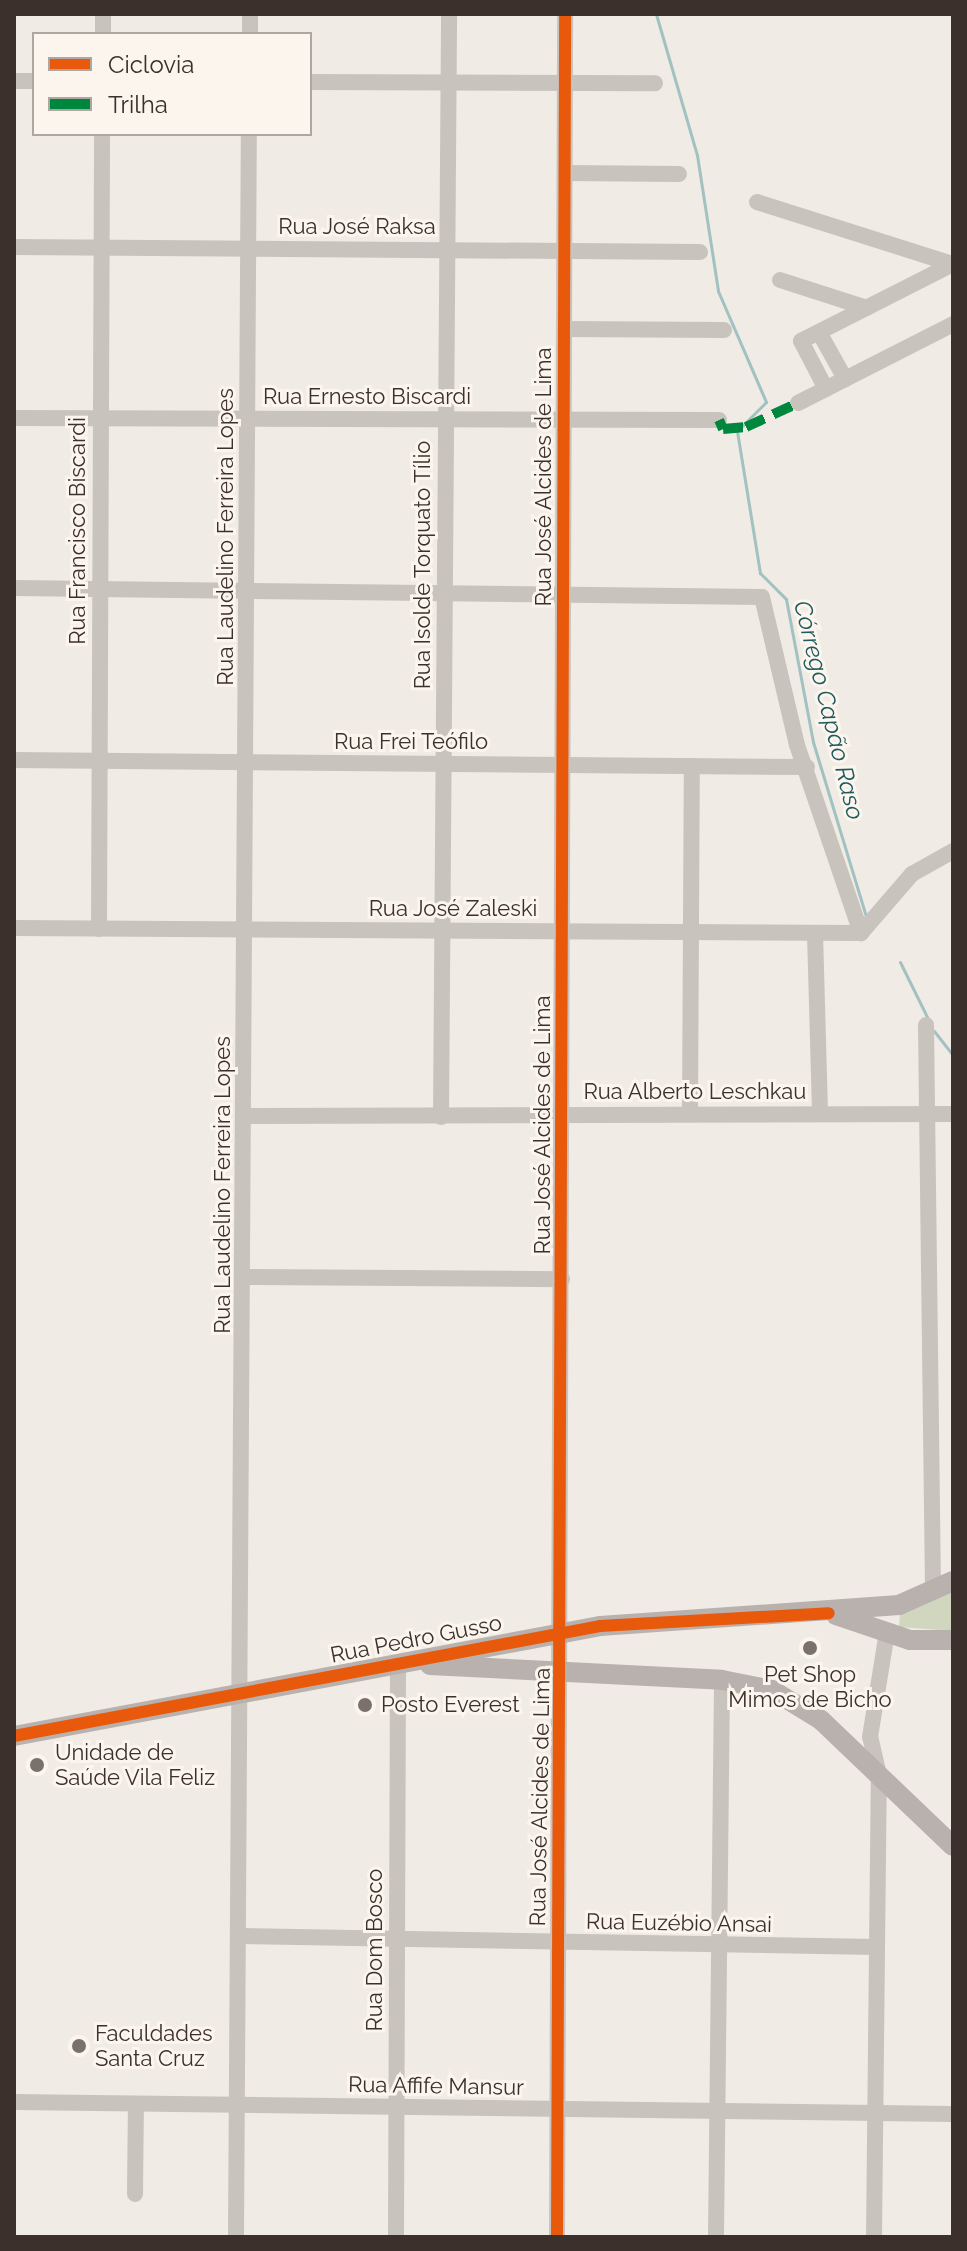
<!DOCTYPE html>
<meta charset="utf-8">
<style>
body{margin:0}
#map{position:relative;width:967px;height:2251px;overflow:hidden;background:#f0ebe5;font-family:Raleway,sans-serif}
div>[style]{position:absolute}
.green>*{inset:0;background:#d1d6bf}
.stream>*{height:3px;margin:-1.5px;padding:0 1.5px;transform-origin:1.5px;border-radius:1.5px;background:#a1c2c1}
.minor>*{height:16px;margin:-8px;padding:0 8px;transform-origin:8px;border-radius:8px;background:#c9c3be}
.major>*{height:20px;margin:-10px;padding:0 10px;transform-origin:10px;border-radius:10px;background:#b8b1ad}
.quiet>*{height:10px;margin-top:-5px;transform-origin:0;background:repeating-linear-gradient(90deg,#00873e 0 20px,transparent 0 30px)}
.cycleway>*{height:12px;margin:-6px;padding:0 6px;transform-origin:6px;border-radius:6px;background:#e8590c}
.dots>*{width:22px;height:22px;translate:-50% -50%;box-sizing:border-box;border:4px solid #fbf5ee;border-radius:50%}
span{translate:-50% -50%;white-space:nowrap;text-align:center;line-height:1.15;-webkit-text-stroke:6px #fbf5ee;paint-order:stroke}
.street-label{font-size:22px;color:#3b302b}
.poi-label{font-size:22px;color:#3b302b}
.left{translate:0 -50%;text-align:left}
.water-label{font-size:24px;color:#1f5a5e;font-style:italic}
.frame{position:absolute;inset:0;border:16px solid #3b302b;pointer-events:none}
.legend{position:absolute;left:32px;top:32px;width:280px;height:104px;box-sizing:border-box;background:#fbf5ee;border:2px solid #aea6a0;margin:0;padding:10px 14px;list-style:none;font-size:24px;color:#3b302b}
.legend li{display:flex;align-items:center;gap:16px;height:40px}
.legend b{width:40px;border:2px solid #aea6a0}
</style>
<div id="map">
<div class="green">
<i style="clip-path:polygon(953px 1589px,953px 1631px,899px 1627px,900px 1613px)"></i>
</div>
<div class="stream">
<i style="left:656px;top:14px;width:147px;rotate:73.8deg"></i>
<i style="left:697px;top:155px;width:138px;rotate:81.2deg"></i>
<i style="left:718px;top:291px;width:121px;rotate:66.6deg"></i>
<i style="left:766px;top:402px;width:41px;rotate:135deg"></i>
<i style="left:737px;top:431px;width:144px;rotate:80.8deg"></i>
<i style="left:760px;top:573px;width:37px;rotate:45deg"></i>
<i style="left:786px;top:599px;width:146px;rotate:79.3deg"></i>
<i style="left:813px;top:742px;width:182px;rotate:73.1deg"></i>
<i style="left:900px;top:962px;width:66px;rotate:63.8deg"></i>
<i style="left:934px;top:1031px;width:31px;rotate:52deg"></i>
</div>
<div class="minor">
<i style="left:103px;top:34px;width:20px;rotate:-90deg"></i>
<i style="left:250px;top:34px;width:20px;rotate:-90deg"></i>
<i style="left:14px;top:81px;width:20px"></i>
<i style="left:310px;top:82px;width:345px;rotate:0.2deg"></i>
<i style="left:565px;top:173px;width:114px;rotate:0.5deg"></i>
<i style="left:757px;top:202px;width:206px;rotate:17.6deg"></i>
<i style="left:14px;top:247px;width:686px;rotate:0.42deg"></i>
<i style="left:780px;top:280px;width:91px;rotate:17.8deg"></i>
<i style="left:564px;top:329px;width:160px;rotate:0.4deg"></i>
<i style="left:819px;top:332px;width:54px;rotate:61deg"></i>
<i style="left:826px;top:389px;width:54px;rotate:-117.5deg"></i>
<i style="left:801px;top:341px;width:170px;rotate:-26.9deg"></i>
<i style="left:798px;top:403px;width:174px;rotate:-27deg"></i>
<i style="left:14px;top:418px;width:705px;rotate:0.16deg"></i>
<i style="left:14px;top:588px;width:748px;rotate:0.69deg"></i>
<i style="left:762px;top:597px;width:152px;rotate:76.7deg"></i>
<i style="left:797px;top:745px;width:199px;rotate:71.2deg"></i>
<i style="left:14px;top:760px;width:793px;rotate:0.51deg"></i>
<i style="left:14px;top:928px;width:847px;rotate:0.34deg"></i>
<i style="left:861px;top:933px;width:78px;rotate:-49.2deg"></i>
<i style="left:912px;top:874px;width:47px;rotate:-29.3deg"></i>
<i style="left:99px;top:929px;width:795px;rotate:-89.78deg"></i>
<i style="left:815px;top:933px;width:181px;rotate:88.4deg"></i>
<i style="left:926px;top:1025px;width:567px;rotate:89.29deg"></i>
<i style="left:690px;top:1114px;width:348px;rotate:-89.7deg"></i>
<i style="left:245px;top:1116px;width:708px;rotate:-0.16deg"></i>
<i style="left:441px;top:1117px;width:1103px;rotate:-89.58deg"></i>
<i style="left:245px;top:1277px;width:317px;rotate:0.4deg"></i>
<i style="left:240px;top:1936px;width:637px;rotate:0.99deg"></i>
<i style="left:14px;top:2102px;width:939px;rotate:0.73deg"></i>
<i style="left:135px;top:2194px;width:90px;rotate:-89.4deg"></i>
<i style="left:236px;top:2237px;width:2103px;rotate:-89.65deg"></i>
<i style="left:396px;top:2237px;width:574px;rotate:-89.8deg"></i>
<i style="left:557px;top:2237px;width:2223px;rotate:-89.79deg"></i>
<i style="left:716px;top:2237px;width:557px;rotate:-89.38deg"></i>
<i style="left:874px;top:2237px;width:462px;rotate:-89.4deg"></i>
<i style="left:879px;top:1775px;width:39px;rotate:-103deg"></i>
<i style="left:870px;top:1737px;width:106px;rotate:-80.8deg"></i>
</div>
<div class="major">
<i style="left:836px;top:1615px;width:78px;rotate:18.7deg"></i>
<i style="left:910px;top:1640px;width:43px"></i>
<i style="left:430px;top:1665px;width:292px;rotate:2.9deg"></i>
<i style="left:722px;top:1680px;width:51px;rotate:11.3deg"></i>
<i style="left:772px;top:1690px;width:57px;rotate:31.5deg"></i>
<i style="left:821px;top:1720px;width:182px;rotate:43.7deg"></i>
<i style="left:14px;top:1736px;width:596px;rotate:-10.63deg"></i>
<i style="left:600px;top:1626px;width:300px;rotate:-4deg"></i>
<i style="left:899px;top:1605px;width:59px;rotate:-24deg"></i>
</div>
<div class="quiet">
<i style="left:719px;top:420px;width:10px;rotate:66deg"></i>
<i style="left:723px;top:429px;width:23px;rotate:-5deg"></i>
<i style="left:746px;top:427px;width:57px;rotate:-24.8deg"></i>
</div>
<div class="cycleway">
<i style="left:14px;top:1736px;width:596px;rotate:-10.63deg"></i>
<i style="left:600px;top:1626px;width:229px;rotate:-3.2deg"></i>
<i style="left:557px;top:2237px;width:2223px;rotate:-89.79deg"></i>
</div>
<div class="dots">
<i style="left:810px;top:1648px;background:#7a716c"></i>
<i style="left:365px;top:1705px;background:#7a716c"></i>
<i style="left:37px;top:1765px;background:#7a716c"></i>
<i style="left:79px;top:2046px;background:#7a716c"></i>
</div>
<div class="street-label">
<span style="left:357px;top:227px">Rua José Raksa</span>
<span style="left:367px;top:397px">Rua Ernesto Biscardi</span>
<span style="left:544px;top:477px;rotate:-90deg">Rua José Alcides de Lima</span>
<span style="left:78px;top:531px;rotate:-90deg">Rua Francisco Biscardi</span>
<span style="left:226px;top:537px;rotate:-90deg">Rua Laudelino Ferreira Lopes</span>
<span style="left:423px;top:565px;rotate:-90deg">Rua Isolde Torquato Tílio</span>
<span style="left:411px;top:742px">Rua Frei Teófilo</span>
<span style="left:453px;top:909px">Rua José Zaleski</span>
<span style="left:695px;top:1092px">Rua Alberto Leschkau</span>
<span style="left:543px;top:1125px;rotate:-90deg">Rua José Alcides de Lima</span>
<span style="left:223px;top:1185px;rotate:-90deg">Rua Laudelino Ferreira Lopes</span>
<span style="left:416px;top:1639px;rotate:-11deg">Rua Pedro Gusso</span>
<span style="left:540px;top:1797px;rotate:-89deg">Rua José Alcides de Lima</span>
<span style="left:679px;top:1923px;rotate:1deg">Rua Euzébio Ansai</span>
<span style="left:375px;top:1950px;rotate:-90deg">Rua Dom Bosco</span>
<span style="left:436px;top:2086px;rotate:1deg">Rua Affife Mansur</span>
</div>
<div class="poi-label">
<span style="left:810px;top:1687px">Pet Shop<br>Mimos de Bicho</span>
<span class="left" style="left:381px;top:1705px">Posto Everest</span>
<span class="left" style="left:55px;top:1765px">Unidade de<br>Saúde Vila Feliz</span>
<span class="left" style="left:95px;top:2046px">Faculdades<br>Santa Cruz</span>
</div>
<div class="water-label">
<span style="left:829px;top:710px;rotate:76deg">Córrego Capão Raso</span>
</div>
<div class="frame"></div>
<ul class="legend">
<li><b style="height:10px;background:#e8590c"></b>Ciclovia</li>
<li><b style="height:10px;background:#00873e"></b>Trilha</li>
</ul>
</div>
